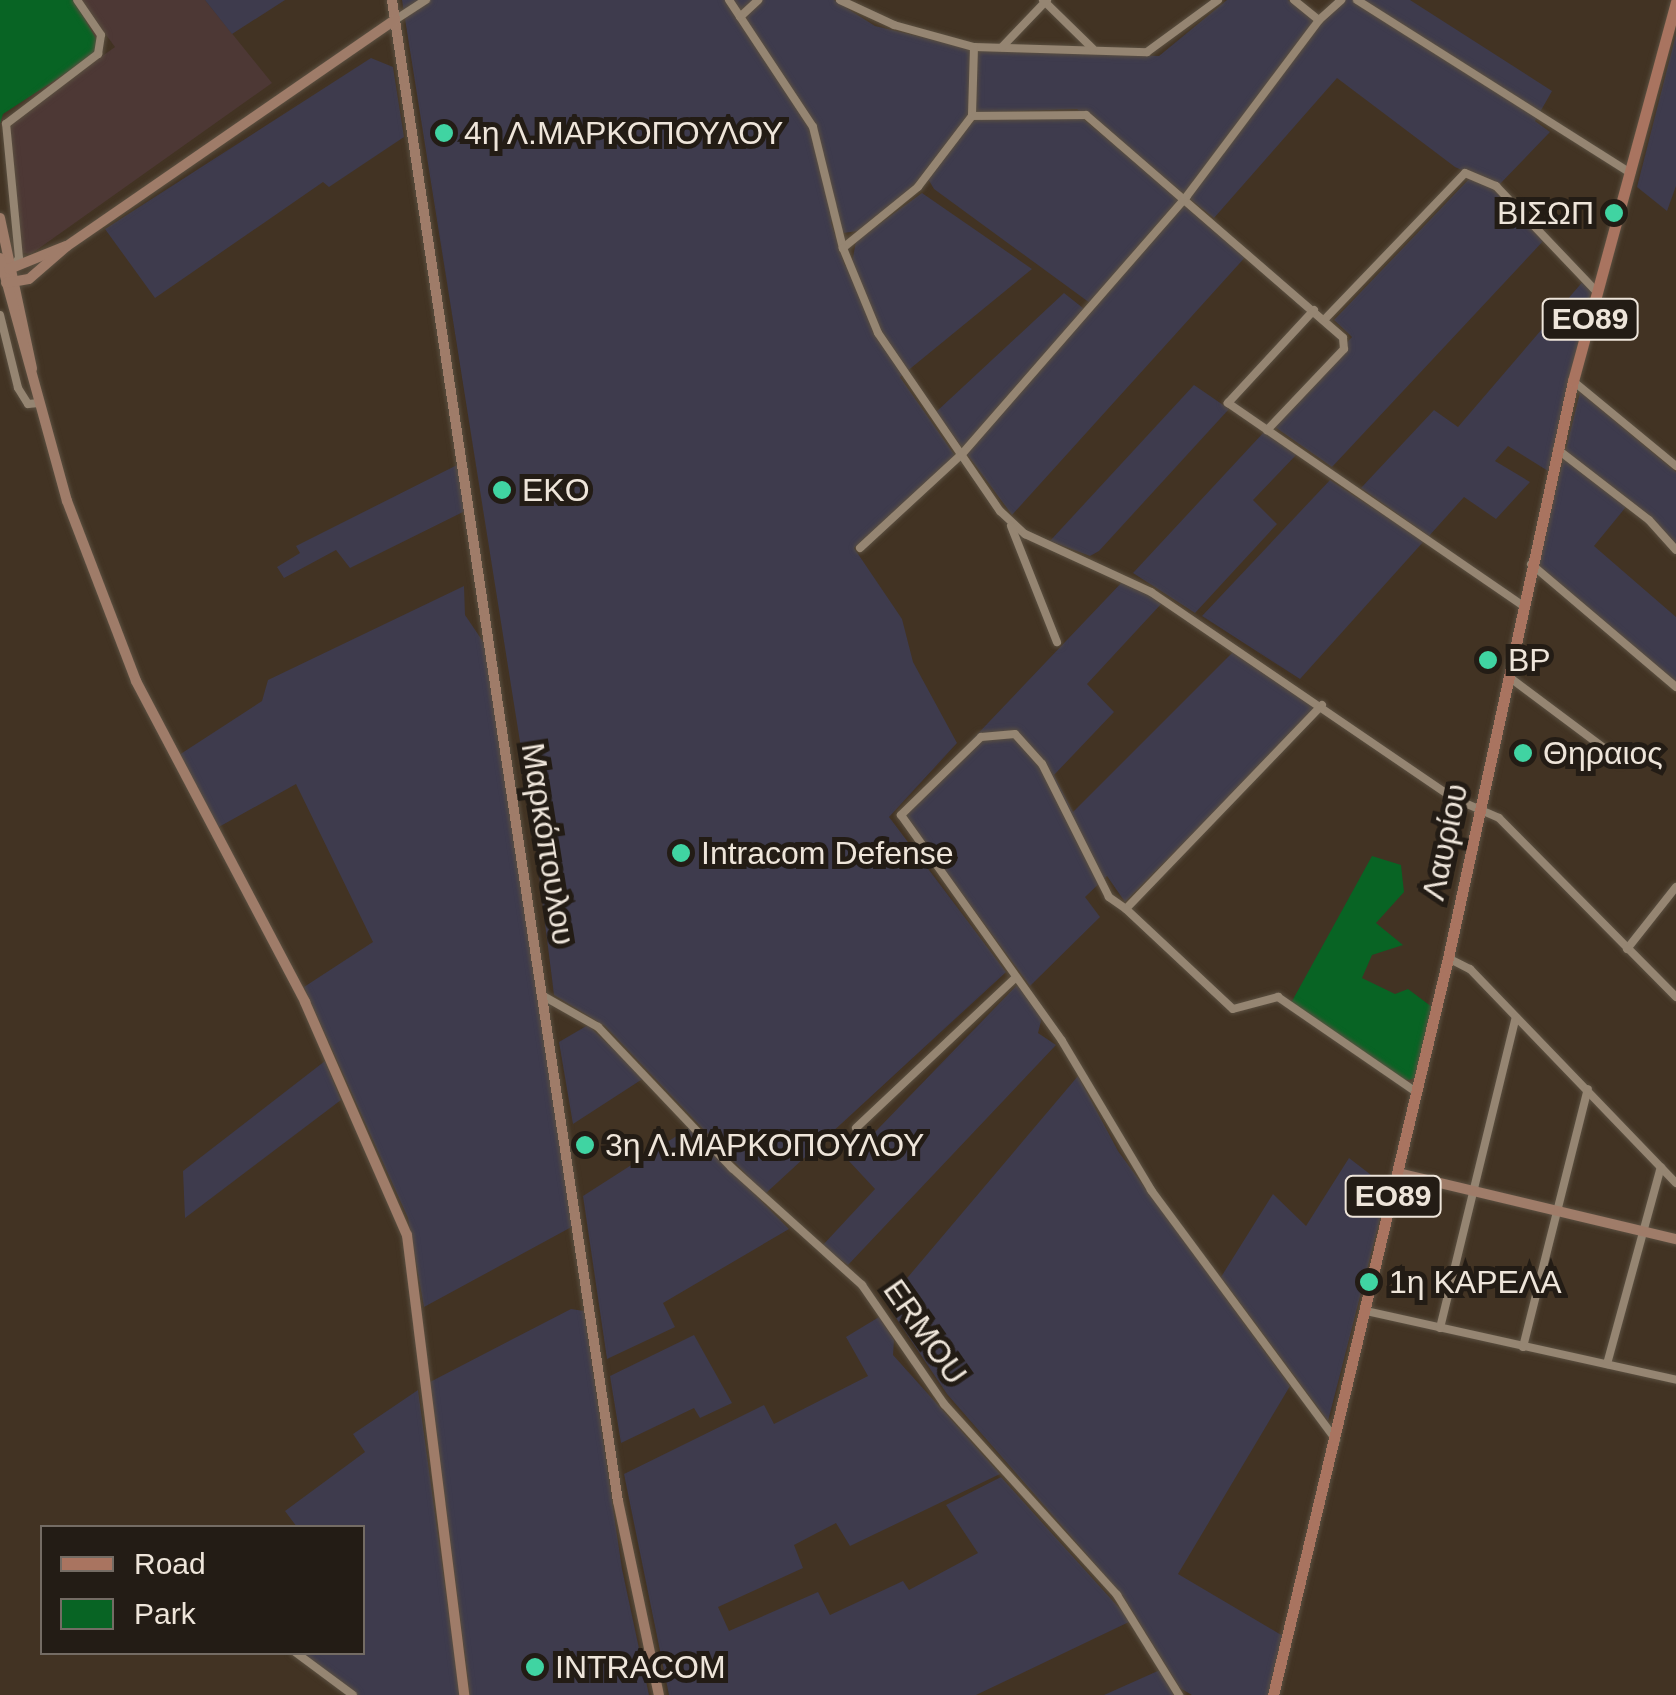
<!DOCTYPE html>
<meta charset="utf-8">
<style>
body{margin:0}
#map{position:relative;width:1676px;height:1695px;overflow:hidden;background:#423323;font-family:Helvetica,sans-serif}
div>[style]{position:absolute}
.commercial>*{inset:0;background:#4d3835}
.industrial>*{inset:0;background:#3e3b4d}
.green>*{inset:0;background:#086424}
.roads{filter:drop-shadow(0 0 2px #5b5041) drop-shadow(0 0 2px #5b5041)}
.street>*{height:8px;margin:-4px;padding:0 4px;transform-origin:4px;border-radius:4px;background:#958572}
.secondary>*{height:10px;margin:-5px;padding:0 5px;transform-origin:5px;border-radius:5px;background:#9f7c69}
.primary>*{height:11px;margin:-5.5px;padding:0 5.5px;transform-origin:5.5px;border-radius:5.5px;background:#a97460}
.dots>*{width:28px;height:28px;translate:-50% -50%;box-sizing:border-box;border:5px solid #231c15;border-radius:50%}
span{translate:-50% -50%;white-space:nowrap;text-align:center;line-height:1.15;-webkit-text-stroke:10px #231c15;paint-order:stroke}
.shield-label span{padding:2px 8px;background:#231c15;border:2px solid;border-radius:8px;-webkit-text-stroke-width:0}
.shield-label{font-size:30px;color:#eee5da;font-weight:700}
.poi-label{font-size:32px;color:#eee5da}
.left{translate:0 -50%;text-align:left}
.right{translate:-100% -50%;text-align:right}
.street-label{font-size:32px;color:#eee5da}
.legend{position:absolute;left:40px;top:1525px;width:325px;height:130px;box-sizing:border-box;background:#231c15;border:2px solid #746c64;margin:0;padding:12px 18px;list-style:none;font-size:30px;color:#eee5da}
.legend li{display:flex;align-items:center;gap:20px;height:50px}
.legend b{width:50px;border:2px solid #746c64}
</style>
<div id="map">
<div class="commercial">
<i style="clip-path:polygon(80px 0,205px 0,272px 83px,31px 254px,22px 253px,9px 129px,14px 119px,115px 47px)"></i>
</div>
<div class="industrial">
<i style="clip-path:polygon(205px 0,285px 0,232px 34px)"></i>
<i style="clip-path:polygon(402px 0,834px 0,875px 26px,972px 49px,970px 115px,916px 186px,858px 231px,843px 233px,839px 216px,831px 222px,845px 266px,852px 263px,856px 241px,922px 193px,1032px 269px,900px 377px,956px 457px,854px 548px,902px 619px,913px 662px,957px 743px,889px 817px,1006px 972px,765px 1194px,605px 1026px,554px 995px,531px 811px)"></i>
<i style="clip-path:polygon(1227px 0,1288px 0,1319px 23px,1345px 0,1410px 0,1552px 91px,1535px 121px,1550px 132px,1498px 186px,1455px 167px,1337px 78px,1214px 218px,1077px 109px,974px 113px,976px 49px,1159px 56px)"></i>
<i style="clip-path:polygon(1676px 34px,1676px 186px,1667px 211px,1637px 187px)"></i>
<i style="clip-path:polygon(371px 58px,393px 67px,404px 137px,329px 187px,323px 182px,155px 298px,105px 229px)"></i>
<i style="clip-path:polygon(1077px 114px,1180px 198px,1090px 303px,934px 189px,927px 177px,977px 117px)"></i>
<i style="clip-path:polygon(1469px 179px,1493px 189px,1546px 238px,1332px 467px,1272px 425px,1352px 337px,1334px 320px)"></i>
<i style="clip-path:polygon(1186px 201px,1248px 254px,1012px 515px,936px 412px,1064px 293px,1088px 312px)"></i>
<i style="clip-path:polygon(1585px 279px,1592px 287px,1548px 471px,1508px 446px,1495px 461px,1530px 482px,1496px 519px,1464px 497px,1429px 536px,1361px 488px,1434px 410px,1458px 427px)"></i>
<i style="clip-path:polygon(1194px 385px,1229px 409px,1099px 551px,1090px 556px,1050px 541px)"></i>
<i style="clip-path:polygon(1580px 392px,1676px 472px,1676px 547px,1630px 502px,1594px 546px,1676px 617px,1676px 682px,1537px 566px)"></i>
<i style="clip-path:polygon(1264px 432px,1297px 454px,1253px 500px,1277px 524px,1195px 613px,1133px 573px)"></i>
<i style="clip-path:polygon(459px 464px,465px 511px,350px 568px,336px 550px,284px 578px,277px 567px,300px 553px,296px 546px)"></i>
<i style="clip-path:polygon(1330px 480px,1424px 541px,1300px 679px,1202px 616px)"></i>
<i style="clip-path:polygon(1125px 579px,1162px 603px,1087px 684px,1114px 712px,1054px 775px,1073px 812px,1233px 652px,1318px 707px,1125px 902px,1107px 876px,1085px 897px,1100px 917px,1030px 986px,905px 816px,972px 751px,968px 744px)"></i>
<i style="clip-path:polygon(464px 586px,465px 615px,488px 649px,577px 1224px,424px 1307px,408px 1218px,304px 987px,373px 942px,296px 784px,217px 828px,179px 755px,262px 701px,268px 680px)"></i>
<i style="clip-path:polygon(1017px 985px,1042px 1017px,1038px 1033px,1056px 1045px,848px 1265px,822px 1246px,875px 1189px,848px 1160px)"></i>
<i style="clip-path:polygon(588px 1025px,644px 1078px,573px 1124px,559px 1042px)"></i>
<i style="clip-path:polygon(325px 1061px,341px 1100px,185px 1218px,183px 1171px)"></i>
<i style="clip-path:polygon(1078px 1076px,1118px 1151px,1290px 1386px,1178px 1574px,1283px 1636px,1270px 1695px,1192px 1695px,1180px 1688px,1123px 1596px,947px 1394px,886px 1303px)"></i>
<i style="clip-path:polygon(689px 1128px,789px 1229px,663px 1303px,675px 1327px,607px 1359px,583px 1196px)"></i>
<i style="clip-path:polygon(1349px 1158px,1388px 1188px,1328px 1421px,1221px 1277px,1273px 1194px,1306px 1226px)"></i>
<i style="clip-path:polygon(571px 1309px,584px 1311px,622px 1569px,649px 1695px,470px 1695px,430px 1382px)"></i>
<i style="clip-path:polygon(879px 1317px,894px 1340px,893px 1355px,1000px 1474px,850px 1546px,836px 1523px,794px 1545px,803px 1568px,718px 1607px,729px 1631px,818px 1592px,830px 1615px,903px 1581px,909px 1590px,978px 1553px,946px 1505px,1001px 1477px,1131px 1621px,976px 1695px,669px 1695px,624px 1474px,764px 1405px,774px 1424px,868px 1376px,846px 1337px)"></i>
<i style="clip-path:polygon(694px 1335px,732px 1403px,700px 1418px,694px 1408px,621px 1443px,610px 1376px)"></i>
<i style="clip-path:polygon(418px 1390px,460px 1695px,357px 1695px,298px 1653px,362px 1652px,362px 1528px,297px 1527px,285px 1511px,365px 1452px,353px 1434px)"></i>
<i style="clip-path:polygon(1160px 1670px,1174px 1695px,1104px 1695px)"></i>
</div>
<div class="green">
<i style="clip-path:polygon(0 0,74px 0,99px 44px,92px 56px,3px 114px,0 124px)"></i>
<i style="clip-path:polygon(1372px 856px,1401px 865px,1404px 892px,1376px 923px,1403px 945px,1372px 955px,1362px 978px,1395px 994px,1408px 989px,1432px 1007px,1418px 1077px,1409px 1080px,1397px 1079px,1291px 1003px)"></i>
</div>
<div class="roads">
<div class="street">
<i style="left:729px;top:0;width:152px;rotate:56.5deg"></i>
<i style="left:813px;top:127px;width:125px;rotate:76.1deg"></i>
<i style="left:840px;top:0;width:60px;rotate:24.8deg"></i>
<i style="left:894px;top:25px;width:83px;rotate:15.4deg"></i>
<i style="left:974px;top:47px;width:173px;rotate:1.7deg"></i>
<i style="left:1147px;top:52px;width:88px;rotate:-36.2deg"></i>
<i style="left:1043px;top:0;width:70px;rotate:44.4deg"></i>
<i style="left:1294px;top:0;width:32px;rotate:39deg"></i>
<i style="left:1319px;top:20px;width:30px;rotate:-42deg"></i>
<i style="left:1357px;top:0;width:324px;rotate:32.3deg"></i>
<i style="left:740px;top:17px;width:25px;rotate:-43deg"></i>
<i style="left:395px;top:20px;width:37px;rotate:-33deg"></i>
<i style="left:974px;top:47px;width:69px;rotate:91.7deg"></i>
<i style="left:972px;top:116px;width:89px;rotate:127.3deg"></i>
<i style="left:918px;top:187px;width:97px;rotate:140.9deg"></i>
<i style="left:843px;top:248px;width:92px;rotate:67.6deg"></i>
<i style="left:878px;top:333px;width:216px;rotate:55.6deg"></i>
<i style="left:1000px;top:511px;width:34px;rotate:43deg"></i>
<i style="left:1025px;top:534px;width:139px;rotate:24.7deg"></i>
<i style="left:1151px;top:592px;width:363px;rotate:34.3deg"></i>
<i style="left:1451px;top:797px;width:52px;rotate:23.6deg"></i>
<i style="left:1499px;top:818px;width:252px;rotate:45.3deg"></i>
<i style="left:1002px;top:47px;width:65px;rotate:-46.2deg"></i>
<i style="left:972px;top:116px;width:114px;rotate:-0.5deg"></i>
<i style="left:1086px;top:115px;width:340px;rotate:40.9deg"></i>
<i style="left:1343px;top:338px;width:11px;rotate:85deg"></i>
<i style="left:1344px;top:349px;width:112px;rotate:133.5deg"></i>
<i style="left:12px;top:268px;width:12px;rotate:-55deg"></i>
<i style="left:19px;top:258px;width:135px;rotate:-95.5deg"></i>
<i style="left:6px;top:124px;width:116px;rotate:-37.3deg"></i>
<i style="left:98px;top:54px;width:19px;rotate:-81deg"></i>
<i style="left:101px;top:35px;width:42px;rotate:-124.4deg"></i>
<i style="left:1314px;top:310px;width:127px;rotate:132.8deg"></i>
<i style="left:1228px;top:403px;width:358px;rotate:34.5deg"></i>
<i style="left:0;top:315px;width:75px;rotate:76.1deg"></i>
<i style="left:18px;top:388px;width:19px;rotate:58deg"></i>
<i style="left:28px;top:404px;width:11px;rotate:-5deg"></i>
<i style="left:1325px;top:319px;width:202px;rotate:-46.2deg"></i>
<i style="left:1465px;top:173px;width:34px;rotate:23deg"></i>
<i style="left:1496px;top:186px;width:148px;rotate:46.4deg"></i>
<i style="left:1573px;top:381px;width:134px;rotate:39.5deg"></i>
<i style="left:1557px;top:449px;width:116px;rotate:37.7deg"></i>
<i style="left:1649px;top:520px;width:40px;rotate:48deg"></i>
<i style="left:1011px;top:526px;width:125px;rotate:68.4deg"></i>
<i style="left:860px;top:548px;width:139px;rotate:-42.7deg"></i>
<i style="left:962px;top:454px;width:342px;rotate:-48.9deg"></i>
<i style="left:1187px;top:196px;width:220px;rotate:-53.1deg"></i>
<i style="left:1531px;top:564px;width:190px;rotate:40.3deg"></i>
<i style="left:1509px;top:677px;width:139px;rotate:36.8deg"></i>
<i style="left:1322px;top:705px;width:283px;rotate:133.9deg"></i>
<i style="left:1126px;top:909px;width:146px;rotate:43.1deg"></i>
<i style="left:1233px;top:1009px;width:47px;rotate:-14.9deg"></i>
<i style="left:1278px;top:997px;width:168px;rotate:34.5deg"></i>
<i style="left:1126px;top:909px;width:21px;rotate:-145deg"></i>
<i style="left:1109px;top:897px;width:149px;rotate:-116.7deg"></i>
<i style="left:1042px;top:764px;width:40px;rotate:-132deg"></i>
<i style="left:1015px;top:734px;width:34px;rotate:175deg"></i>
<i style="left:981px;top:737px;width:112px;rotate:135.7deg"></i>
<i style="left:901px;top:815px;width:277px;rotate:54.5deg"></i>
<i style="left:1062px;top:1041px;width:174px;rotate:59.1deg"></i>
<i style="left:1151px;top:1190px;width:311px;rotate:53.5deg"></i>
<i style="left:1627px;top:949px;width:79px;rotate:-51.7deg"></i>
<i style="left:1448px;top:958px;width:25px;rotate:27deg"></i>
<i style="left:1470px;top:969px;width:297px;rotate:46.1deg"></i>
<i style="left:545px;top:997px;width:61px;rotate:29.5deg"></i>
<i style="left:598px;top:1027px;width:195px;rotate:46.5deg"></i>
<i style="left:732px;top:1168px;width:175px;rotate:42deg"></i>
<i style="left:862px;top:1285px;width:145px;rotate:55.4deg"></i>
<i style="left:944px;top:1404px;width:258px;rotate:47.8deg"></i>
<i style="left:1117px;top:1595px;width:118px;rotate:58.2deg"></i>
<i style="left:856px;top:1128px;width:220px;rotate:-43.3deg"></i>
<i style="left:1366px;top:1311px;width:318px;rotate:12.5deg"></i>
<i style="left:1440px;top:1328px;width:320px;rotate:-76.3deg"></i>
<i style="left:1523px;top:1347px;width:266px;rotate:-75.9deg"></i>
<i style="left:1607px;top:1364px;width:204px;rotate:-74.7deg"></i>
<i style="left:295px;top:1652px;width:72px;rotate:36.6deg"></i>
</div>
<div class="secondary">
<i style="left:392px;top:0;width:1518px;rotate:81.44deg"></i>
<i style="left:618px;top:1501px;width:198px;rotate:78.1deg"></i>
<i style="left:0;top:218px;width:154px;rotate:78deg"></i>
<i style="left:0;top:258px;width:252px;rotate:74.6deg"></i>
<i style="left:67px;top:501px;width:193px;rotate:69deg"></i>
<i style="left:136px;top:681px;width:363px;rotate:62.2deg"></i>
<i style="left:305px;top:1002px;width:254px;rotate:66.4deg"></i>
<i style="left:407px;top:1235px;width:464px;rotate:82.9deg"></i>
<i style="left:9px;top:269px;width:61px;rotate:-22deg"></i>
<i style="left:6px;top:283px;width:23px;rotate:-10deg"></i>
<i style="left:29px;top:279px;width:50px;rotate:-41deg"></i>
<i style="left:67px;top:246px;width:398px;rotate:-34.6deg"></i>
<i style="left:1398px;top:1173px;width:286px;rotate:13.4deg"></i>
</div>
<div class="primary">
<i style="left:1273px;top:1695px;width:757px;rotate:-76.64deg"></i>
<i style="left:1448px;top:958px;width:590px;rotate:-77.78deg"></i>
<i style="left:1573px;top:381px;width:393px;rotate:-74.8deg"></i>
</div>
</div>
<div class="dots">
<i style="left:444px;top:133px;background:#40d4a2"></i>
<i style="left:1614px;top:213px;background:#40d4a2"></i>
<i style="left:502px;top:490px;background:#40d4a2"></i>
<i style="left:1488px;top:660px;background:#40d4a2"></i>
<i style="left:1523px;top:753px;background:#40d4a2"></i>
<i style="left:681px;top:853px;background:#40d4a2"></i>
<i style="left:585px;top:1145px;background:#40d4a2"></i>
<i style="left:1369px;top:1282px;background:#40d4a2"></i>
<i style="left:535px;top:1667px;background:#40d4a2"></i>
</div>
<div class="shield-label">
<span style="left:1590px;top:319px">ΕΟ89</span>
<span style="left:1393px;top:1196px">ΕΟ89</span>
</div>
<div class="poi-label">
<span class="left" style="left:464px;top:133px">4η Λ.ΜΑΡΚΟΠΟΥΛΟΥ</span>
<span class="right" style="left:1594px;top:213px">ΒΙΣΩΠ</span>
<span class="left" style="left:522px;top:490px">EKO</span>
<span class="left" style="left:1508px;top:660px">BP</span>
<span class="left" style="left:1543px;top:753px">Θηραιος</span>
<span class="left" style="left:701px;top:853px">Intracom Defense</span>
<span class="left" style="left:605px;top:1145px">3η Λ.ΜΑΡΚΟΠΟΥΛΟΥ</span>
<span class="left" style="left:1389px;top:1282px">1η ΚΑΡΕΛΑ</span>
<span class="left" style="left:555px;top:1667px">INTRACOM</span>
</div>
<div class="street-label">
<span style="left:1445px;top:842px;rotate:-78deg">Λαυρίου</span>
<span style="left:548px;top:844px;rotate:81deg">Μαρκόπουλου</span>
<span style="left:925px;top:1332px;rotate:55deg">ERMOU</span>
</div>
<ul class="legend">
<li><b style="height:12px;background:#a97460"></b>Road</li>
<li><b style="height:28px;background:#086424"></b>Park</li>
</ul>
</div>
